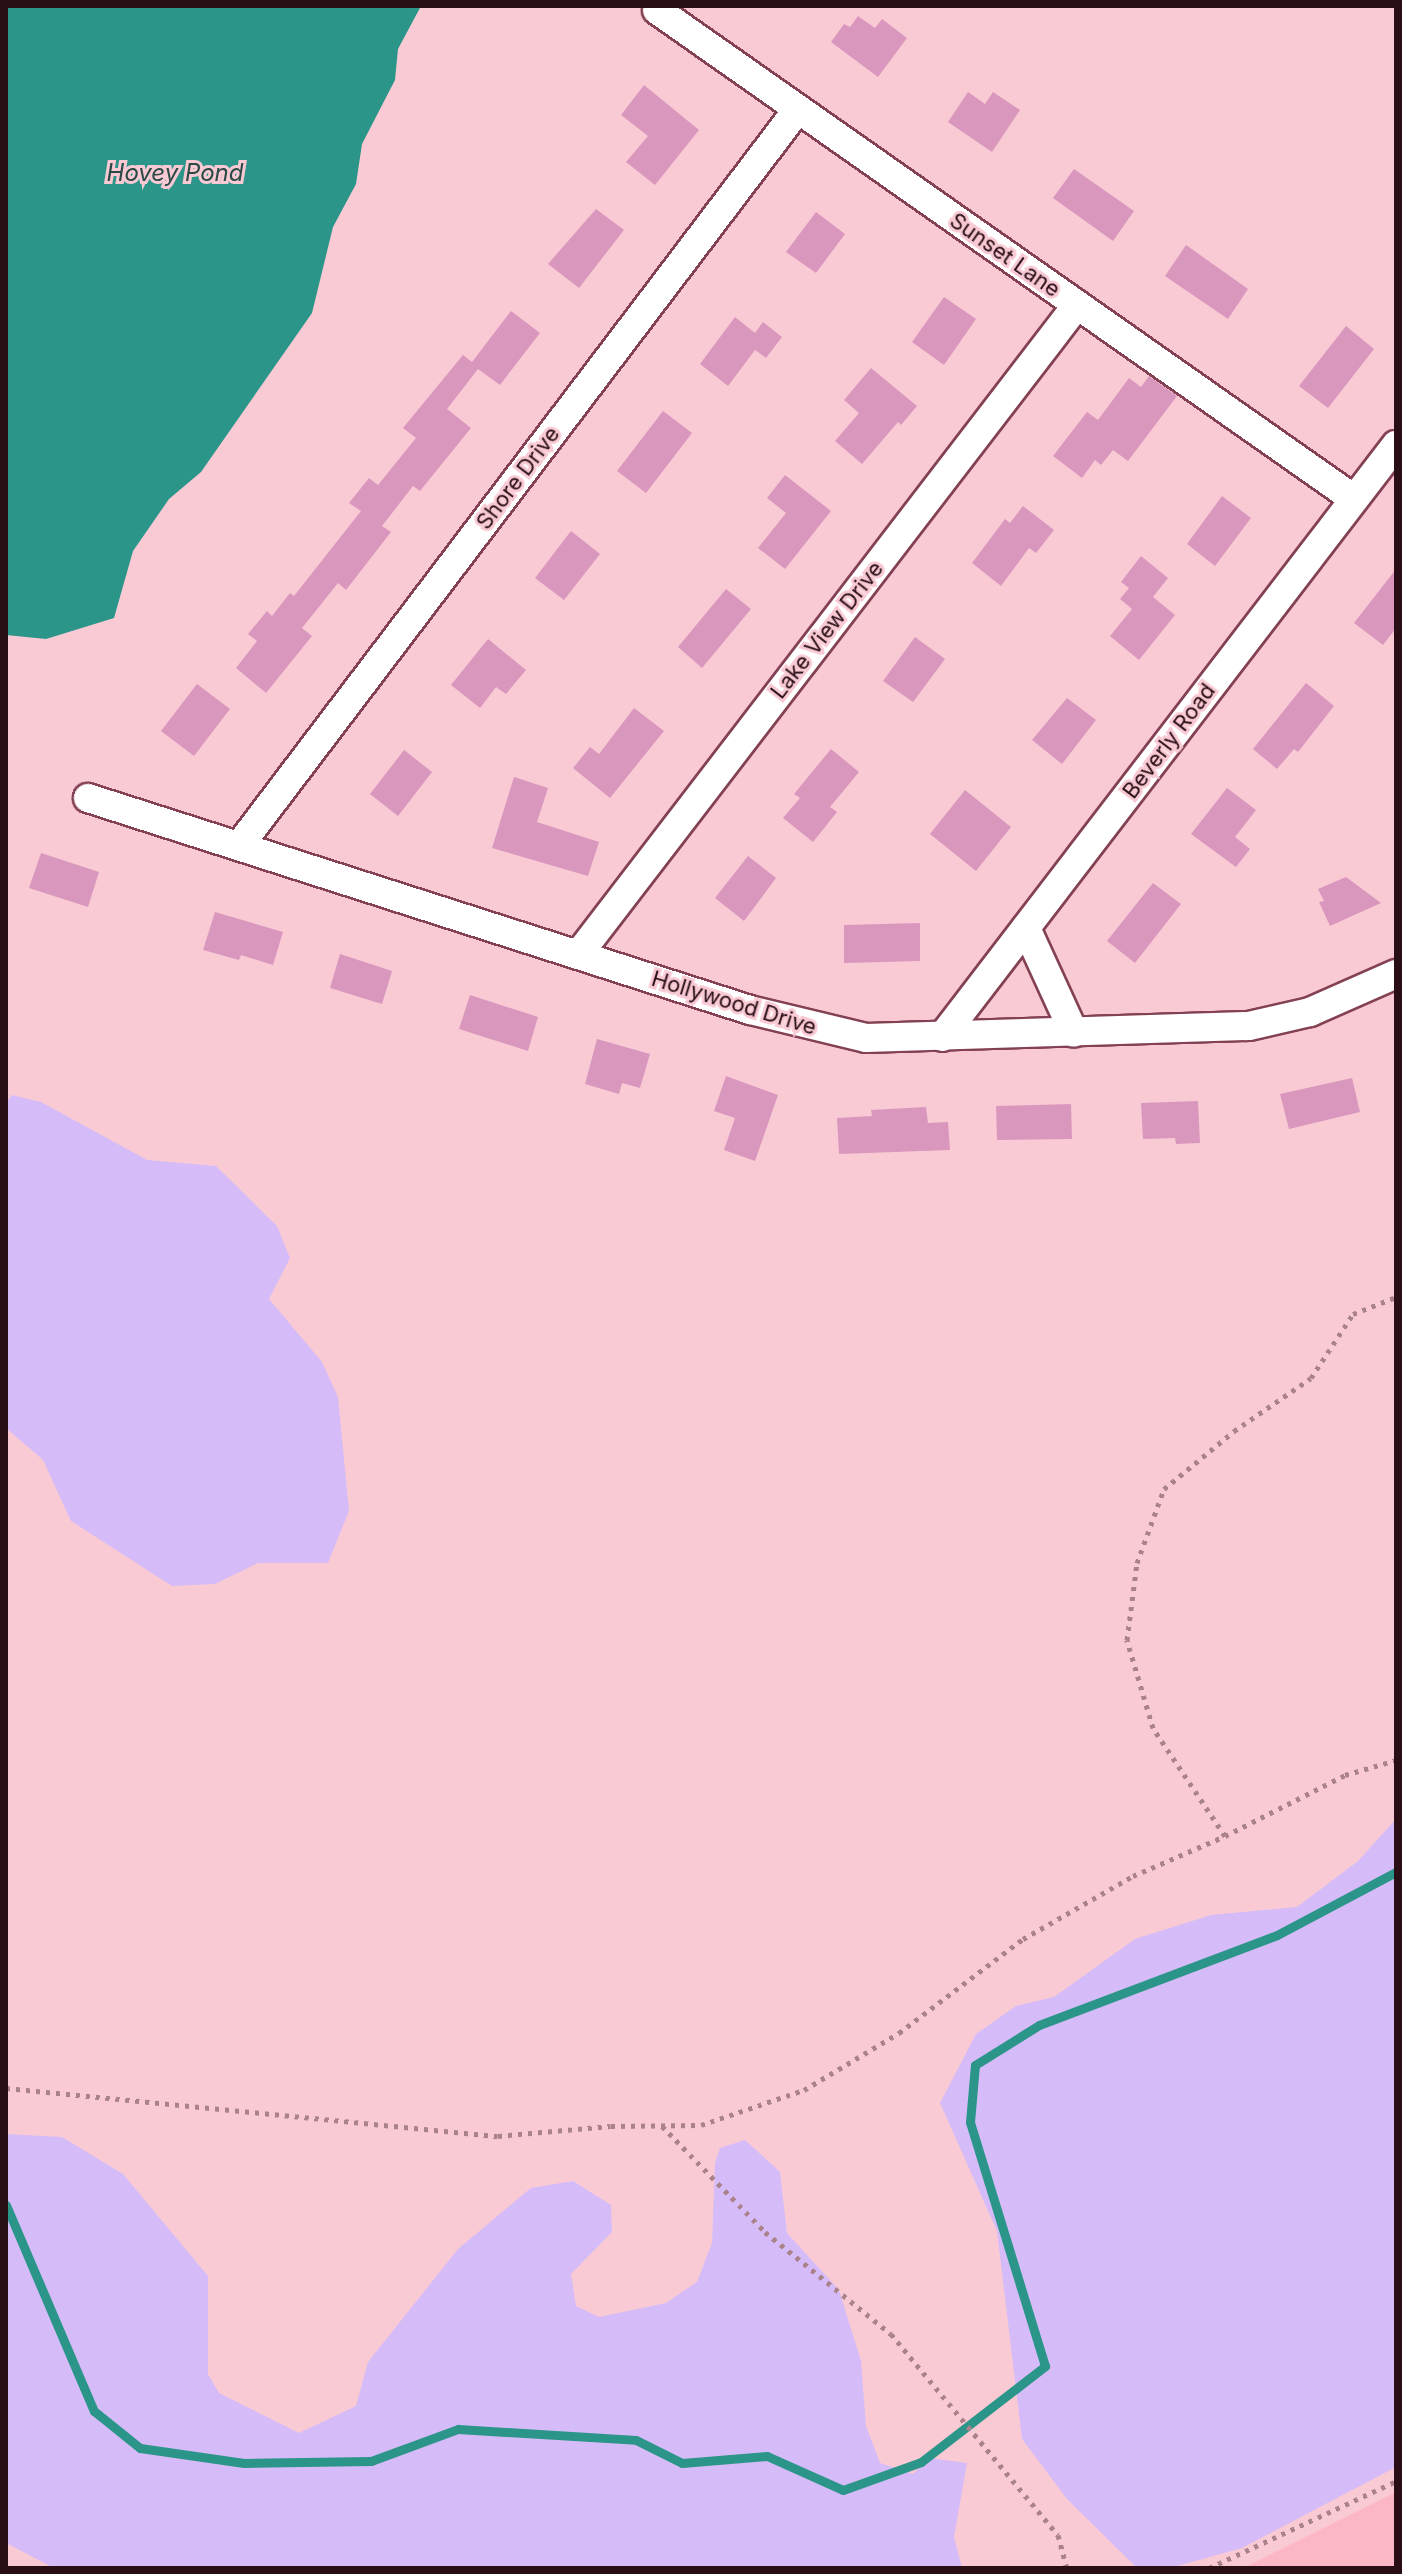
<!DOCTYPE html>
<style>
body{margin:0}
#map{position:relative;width:1402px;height:2574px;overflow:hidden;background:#f9cad4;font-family:Inter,sans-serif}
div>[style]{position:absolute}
.built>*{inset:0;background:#fcb7c6}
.green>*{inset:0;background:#d5bcf8}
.water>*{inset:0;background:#2c9589}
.stream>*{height:9px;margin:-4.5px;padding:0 4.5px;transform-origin:4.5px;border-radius:4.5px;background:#2c9589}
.building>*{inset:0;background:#d997bd}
.path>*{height:5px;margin-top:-2.5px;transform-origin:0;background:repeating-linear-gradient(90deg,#aa828c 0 4px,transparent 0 10px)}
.roads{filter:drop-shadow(2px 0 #834153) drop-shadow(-2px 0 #834153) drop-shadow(0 2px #834153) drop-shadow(0 -2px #834153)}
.street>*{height:28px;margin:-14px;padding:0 14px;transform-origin:14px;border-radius:14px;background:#fff}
span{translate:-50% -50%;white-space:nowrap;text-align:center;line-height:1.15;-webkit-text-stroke:6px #f9cad4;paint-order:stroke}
.street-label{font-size:22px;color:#290e16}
.water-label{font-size:24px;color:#2b4a46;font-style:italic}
.frame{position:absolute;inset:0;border:8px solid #290e16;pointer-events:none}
</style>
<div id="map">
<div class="built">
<div style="clip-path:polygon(1396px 2492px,1396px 2568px,1243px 2568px)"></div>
</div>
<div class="green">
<div style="clip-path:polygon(12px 1095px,41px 1102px,147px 1160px,216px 1166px,277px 1226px,290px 1258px,269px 1299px,322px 1362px,338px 1397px,349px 1511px,328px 1563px,258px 1563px,215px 1584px,172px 1586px,71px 1521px,43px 1460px,6px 1428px,6px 1103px)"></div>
<div style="clip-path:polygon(1396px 1819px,1396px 2467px,1242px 2548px,1174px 2567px,1137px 2568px,1067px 2499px,1022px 2439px,997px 2231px,940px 2103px,976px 2034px,1016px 2006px,1054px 1997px,1135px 1939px,1211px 1915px,1297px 1907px,1358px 1861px)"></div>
<div style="clip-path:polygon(6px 2134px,62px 2137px,123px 2174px,208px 2276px,208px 2374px,219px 2393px,299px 2433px,356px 2406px,368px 2362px,458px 2249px,531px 2188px,573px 2181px,611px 2205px,612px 2232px,571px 2274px,576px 2306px,599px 2317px,666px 2303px,697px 2282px,712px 2243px,715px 2163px,720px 2148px,745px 2140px,780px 2172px,787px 2233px,839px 2290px,861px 2361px,866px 2426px,880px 2463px,913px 2474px,930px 2458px,967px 2463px,954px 2537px,962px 2568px,50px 2566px,6px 2543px)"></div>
</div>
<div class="water">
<div style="clip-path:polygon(6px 6px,421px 6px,398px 49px,395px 80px,362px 144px,356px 184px,333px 227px,312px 313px,201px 472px,169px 499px,133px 551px,114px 618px,46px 639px,6px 635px)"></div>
</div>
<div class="stream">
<div style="left:6px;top:2205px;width:224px;rotate:66.9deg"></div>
<div style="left:94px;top:2411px;width:59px;rotate:38.8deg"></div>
<div style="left:140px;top:2448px;width:105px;rotate:8.2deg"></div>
<div style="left:244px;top:2463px;width:127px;rotate:-0.9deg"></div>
<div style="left:371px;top:2461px;width:93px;rotate:-20.2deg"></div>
<div style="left:458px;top:2429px;width:178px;rotate:3.5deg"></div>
<div style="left:636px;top:2440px;width:51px;rotate:26.6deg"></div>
<div style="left:682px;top:2463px;width:85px;rotate:-4.7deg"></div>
<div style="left:767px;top:2456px;width:83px;rotate:24.1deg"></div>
<div style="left:843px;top:2490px;width:83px;rotate:-19.7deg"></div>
<div style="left:921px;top:2462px;width:157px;rotate:-37.7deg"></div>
<div style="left:1045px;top:2366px;width:255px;rotate:-107.1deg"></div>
<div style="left:970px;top:2122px;width:57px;rotate:-85deg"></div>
<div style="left:975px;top:2065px;width:75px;rotate:-32deg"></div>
<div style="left:1039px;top:2025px;width:254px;rotate:-20.7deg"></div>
<div style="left:1277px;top:1935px;width:135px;rotate:-27.9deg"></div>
</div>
<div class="building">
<div style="clip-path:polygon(858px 16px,875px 28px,882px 19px,907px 38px,878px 77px,831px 42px,844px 24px,850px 27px)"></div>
<div style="clip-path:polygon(644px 85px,699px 130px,655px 185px,626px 162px,648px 136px,621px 115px)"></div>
<div style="clip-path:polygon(968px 92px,985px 104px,993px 92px,1020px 110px,992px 152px,948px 122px)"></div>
<div style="clip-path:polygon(1074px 169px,1134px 211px,1113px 241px,1053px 198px)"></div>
<div style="clip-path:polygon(596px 209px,624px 230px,579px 288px,548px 264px)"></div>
<div style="clip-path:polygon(816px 212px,845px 234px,816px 273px,786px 252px)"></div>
<div style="clip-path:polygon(1186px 245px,1248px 289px,1228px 319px,1165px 276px)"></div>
<div style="clip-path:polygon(944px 297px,976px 319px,944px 365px,912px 342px)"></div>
<div style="clip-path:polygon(511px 311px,540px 333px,500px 385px,478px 369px,447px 409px,471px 428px,420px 491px,413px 486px,382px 526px,391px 532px,346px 590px,338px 583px,302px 628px,312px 636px,266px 693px,236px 668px,257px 641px,248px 634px,267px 611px,272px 616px,290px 593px,294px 596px,361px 511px,349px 503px,369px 478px,378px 485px,416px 438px,403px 428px,463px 355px,472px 362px)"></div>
<div style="clip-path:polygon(735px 317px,755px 333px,763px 322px,782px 337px,766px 358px,755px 350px,728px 386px,700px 364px)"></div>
<div style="clip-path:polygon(1346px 326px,1374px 349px,1328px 408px,1299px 386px)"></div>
<div style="clip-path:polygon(871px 368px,917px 406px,901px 425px,898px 422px,862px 464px,835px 441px,859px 413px,844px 400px)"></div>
<div style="clip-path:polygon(1149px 376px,1177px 396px,1128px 461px,1113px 450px,1101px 465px,1095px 460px,1082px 478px,1053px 456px,1087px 412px,1098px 420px,1129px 378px,1141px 387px)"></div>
<div style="clip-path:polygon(663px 411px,692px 433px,646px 493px,617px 471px)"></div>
<div style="clip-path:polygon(785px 475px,831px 511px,785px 569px,758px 548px,786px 513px,767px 498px)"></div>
<div style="clip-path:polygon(1222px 496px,1251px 518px,1215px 566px,1187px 544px)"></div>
<div style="clip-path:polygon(1023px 506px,1054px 530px,1036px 553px,1029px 548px,1001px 586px,972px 563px,1005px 519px,1010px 523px)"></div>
<div style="clip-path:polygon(571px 531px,600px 554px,564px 600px,535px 578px)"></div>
<div style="clip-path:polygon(1141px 556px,1168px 578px,1153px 597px,1175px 615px,1139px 660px,1110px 636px,1132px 609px,1120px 599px,1129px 588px,1121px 582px)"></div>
<div style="clip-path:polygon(1396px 569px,1396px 628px,1383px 645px,1354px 623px)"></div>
<div style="clip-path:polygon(726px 589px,751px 609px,702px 668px,678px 647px)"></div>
<div style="clip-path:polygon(915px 637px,945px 659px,913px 702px,883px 681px)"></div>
<div style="clip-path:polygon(488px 639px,526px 670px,506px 694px,496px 687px,480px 708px,451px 685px)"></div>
<div style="clip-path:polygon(1306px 683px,1334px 706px,1298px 752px,1294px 749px,1277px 769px,1253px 749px)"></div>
<div style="clip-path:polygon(197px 684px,230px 709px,194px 756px,161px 731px)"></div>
<div style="clip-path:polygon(1067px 698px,1096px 720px,1062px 764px,1032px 740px)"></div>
<div style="clip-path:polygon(634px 708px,664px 731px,610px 798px,573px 768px,590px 747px,599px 754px)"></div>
<div style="clip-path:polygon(831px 749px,859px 772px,830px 807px,837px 812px,813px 842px,783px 818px,800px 798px,794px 794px)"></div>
<div style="clip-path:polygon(404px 750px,432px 772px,398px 816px,370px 794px)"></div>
<div style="clip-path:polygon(514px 777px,548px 788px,537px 822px,599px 842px,588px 876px,492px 848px)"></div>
<div style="clip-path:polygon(1227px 788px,1256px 810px,1235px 837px,1250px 849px,1236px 867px,1191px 834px)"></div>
<div style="clip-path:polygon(965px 790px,1011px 827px,976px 871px,930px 834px)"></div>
<div style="clip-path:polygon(41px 853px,99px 872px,88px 907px,29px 888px)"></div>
<div style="clip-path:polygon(748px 856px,776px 878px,744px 921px,715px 898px)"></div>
<div style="clip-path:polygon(1346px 877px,1381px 903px,1330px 926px,1319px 902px,1324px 901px,1318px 889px)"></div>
<div style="clip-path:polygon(1153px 883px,1181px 904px,1135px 963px,1107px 941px)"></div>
<div style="clip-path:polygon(215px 912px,283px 932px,273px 965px,241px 955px,239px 960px,203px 950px)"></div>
<div style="clip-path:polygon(920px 923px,920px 961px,844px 963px,844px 925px)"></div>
<div style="clip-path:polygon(340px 954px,392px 971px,382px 1004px,330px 988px)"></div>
<div style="clip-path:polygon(470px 995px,538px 1017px,528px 1051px,459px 1029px)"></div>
<div style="clip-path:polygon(597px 1039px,650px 1054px,640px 1088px,622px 1083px,619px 1094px,585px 1084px)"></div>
<div style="clip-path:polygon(726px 1076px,778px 1095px,755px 1161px,724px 1150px,735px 1118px,714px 1111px)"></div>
<div style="clip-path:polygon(1352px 1078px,1360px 1112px,1289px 1129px,1280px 1094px)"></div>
<div style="clip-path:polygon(1198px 1101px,1200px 1143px,1176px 1144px,1175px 1138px,1143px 1139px,1141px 1103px)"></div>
<div style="clip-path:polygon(1071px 1104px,1072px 1139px,997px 1140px,996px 1106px)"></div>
<div style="clip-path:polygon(926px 1107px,928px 1123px,948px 1122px,950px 1150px,839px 1154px,837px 1118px,872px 1116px,871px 1110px)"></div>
</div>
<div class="path">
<div style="left:1225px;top:1836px;width:130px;rotate:-123.7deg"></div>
<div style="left:1153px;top:1728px;width:92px;rotate:-106.5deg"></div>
<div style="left:1127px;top:1640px;width:78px;rotate:-82.6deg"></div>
<div style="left:1137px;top:1563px;width:79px;rotate:-70deg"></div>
<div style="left:1164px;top:1489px;width:91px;rotate:-39.6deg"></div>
<div style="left:1234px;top:1431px;width:93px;rotate:-34.5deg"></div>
<div style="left:1311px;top:1378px;width:77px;rotate:-56.7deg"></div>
<div style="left:1353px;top:1314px;width:46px;rotate:-21.6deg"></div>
<div style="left:6px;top:2088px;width:494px;rotate:5.6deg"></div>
<div style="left:498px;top:2136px;width:113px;rotate:-5.1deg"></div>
<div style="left:611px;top:2126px;width:90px;rotate:-0.6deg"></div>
<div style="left:701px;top:2125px;width:109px;rotate:-18.8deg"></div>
<div style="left:804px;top:2090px;width:111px;rotate:-31deg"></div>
<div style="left:899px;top:2033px;width:156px;rotate:-37.2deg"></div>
<div style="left:1023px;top:1939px;width:127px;rotate:-29.8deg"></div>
<div style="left:1133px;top:1876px;width:100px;rotate:-23.5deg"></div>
<div style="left:1225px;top:1836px;width:135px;rotate:-26.9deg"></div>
<div style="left:1345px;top:1775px;width:53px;rotate:-16.4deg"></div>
<div style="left:662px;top:2126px;width:148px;rotate:45.8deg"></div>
<div style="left:765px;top:2232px;width:162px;rotate:39deg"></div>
<div style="left:891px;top:2334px;width:261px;rotate:50.3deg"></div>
<div style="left:1058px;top:2535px;width:34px;rotate:75deg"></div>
<div style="left:1209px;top:2568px;width:206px;rotate:-24.9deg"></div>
</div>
<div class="roads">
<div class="street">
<div style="left:657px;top:10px;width:851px;rotate:35.05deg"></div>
<div style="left:88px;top:798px;width:695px;rotate:17.76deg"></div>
<div style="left:750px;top:1010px;width:119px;rotate:13.6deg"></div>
<div style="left:866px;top:1038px;width:383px;rotate:-1.8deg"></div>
<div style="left:1249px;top:1026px;width:63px;rotate:-12.9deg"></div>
<div style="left:1310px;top:1012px;width:94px;rotate:-23.8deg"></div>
<div style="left:239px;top:846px;width:925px;rotate:-52.82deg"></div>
<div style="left:1026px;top:928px;width:115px;rotate:65.4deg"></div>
<div style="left:578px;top:955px;width:819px;rotate:-52.49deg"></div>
<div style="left:942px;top:1037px;width:746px;rotate:-52.52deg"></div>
</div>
</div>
<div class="street-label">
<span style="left:1005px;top:255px;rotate:35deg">Sunset Lane</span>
<span style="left:518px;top:478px;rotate:-53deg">Shore Drive</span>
<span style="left:827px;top:630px;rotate:-52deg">Lake View Drive</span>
<span style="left:1169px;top:741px;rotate:-53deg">Beverly Road</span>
<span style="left:734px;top:1003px;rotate:17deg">Hollywood Drive</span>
</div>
<div class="water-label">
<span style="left:175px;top:173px">Hovey Pond</span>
</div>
<div class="frame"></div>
</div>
